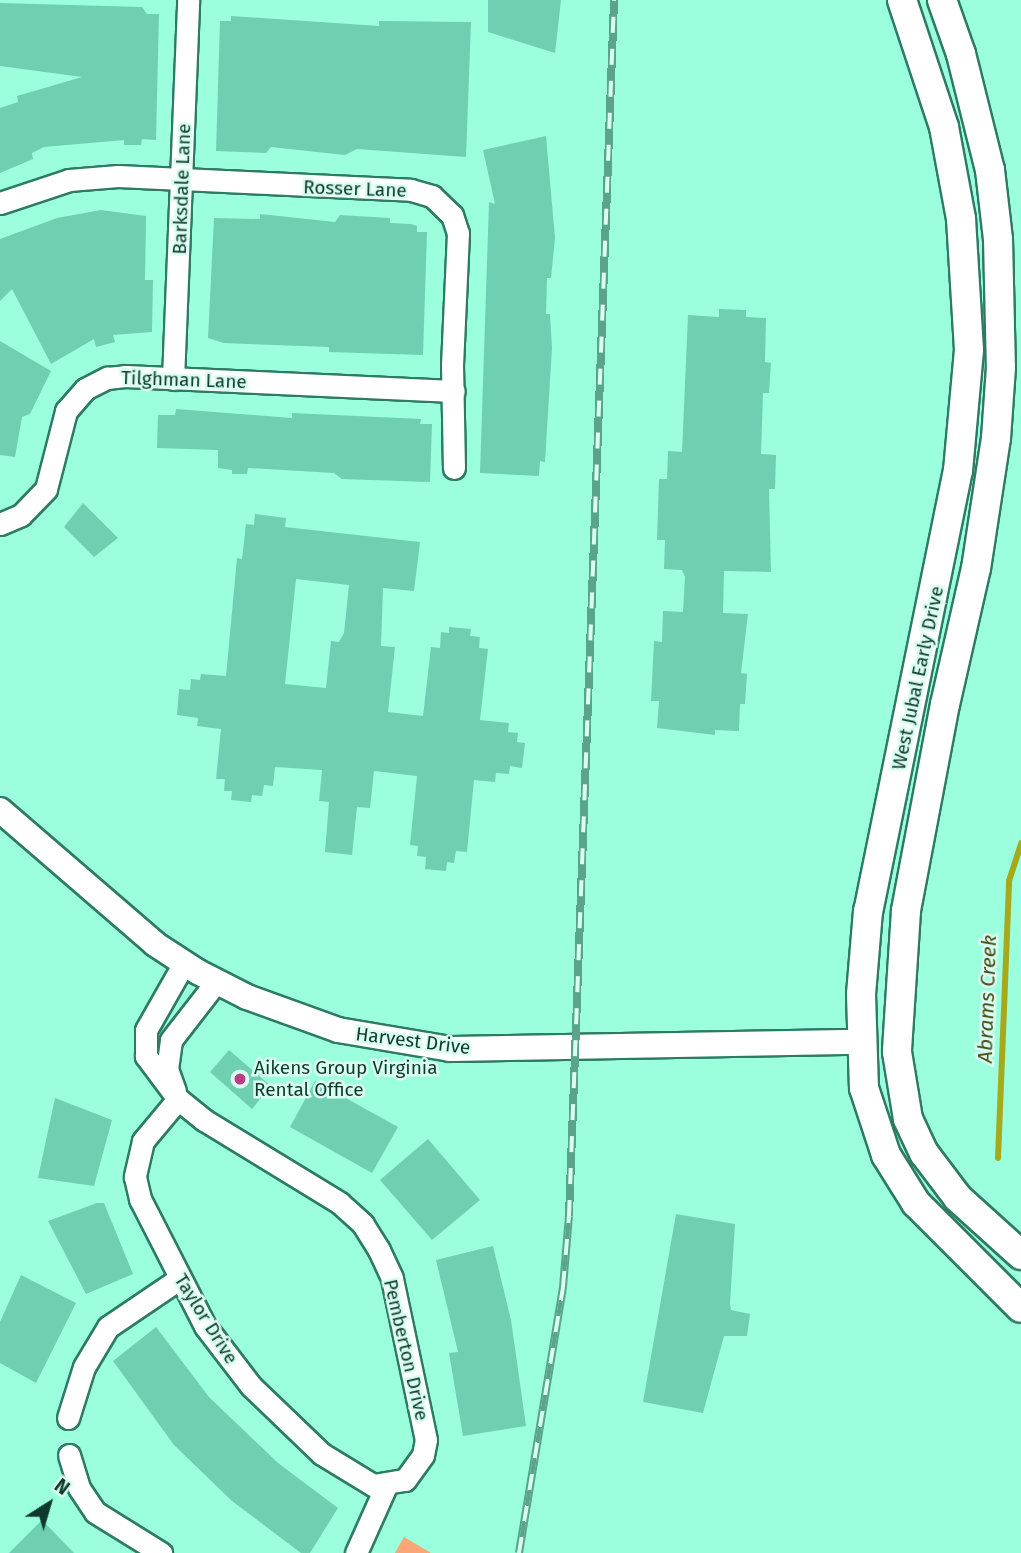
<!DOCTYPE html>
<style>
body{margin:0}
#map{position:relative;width:1021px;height:1553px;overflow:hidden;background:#9bfedd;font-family:"Fira Sans",sans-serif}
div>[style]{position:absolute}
.green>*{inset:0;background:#fba674}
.stream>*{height:6px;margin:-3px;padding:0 3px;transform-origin:3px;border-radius:3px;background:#a6a91a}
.building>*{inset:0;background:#6ed0b1}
.roads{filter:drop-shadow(2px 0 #2e7b64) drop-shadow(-2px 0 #2e7b64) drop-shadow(0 2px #2e7b64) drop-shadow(0 -2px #2e7b64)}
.minor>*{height:21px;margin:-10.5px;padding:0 10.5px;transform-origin:10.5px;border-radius:10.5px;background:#fff}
.tertiary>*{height:24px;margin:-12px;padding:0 12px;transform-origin:12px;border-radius:12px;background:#fff}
.secondary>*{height:28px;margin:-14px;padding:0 14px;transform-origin:14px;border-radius:14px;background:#fff}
.rail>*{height:8px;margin-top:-4px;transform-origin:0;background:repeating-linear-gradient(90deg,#d9fdf0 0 16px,#5aa48c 0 32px);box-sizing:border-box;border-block:2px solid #5aa48c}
.dots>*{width:19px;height:19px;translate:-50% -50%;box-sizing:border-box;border:4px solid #d9fdf0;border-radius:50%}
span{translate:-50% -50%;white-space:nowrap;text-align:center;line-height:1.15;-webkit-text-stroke:5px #d9fdf0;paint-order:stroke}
.street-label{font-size:19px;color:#0e3a2d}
.poi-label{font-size:19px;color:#0e3a2d}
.left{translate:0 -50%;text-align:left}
.water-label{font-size:21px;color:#4b4c19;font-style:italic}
.north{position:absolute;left:14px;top:1469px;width:70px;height:70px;-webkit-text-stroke:5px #d9fdf0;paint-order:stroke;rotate:37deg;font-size:19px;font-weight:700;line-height:28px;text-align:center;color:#0e3a2d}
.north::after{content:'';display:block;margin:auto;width:24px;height:32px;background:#0e3a2d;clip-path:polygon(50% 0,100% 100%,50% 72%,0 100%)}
</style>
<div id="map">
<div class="green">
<div style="clip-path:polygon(404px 1537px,431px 1553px,395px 1553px)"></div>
</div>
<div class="stream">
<div style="left:998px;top:1158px;width:277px;rotate:-87.7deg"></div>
<div style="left:1009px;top:881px;width:40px;rotate:-72deg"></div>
</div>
<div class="building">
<div style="clip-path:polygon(488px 0,561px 0,555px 53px,488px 32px)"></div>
<div style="clip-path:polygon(0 3px,142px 7px,147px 14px,159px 14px,156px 140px,142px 139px,141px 145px,124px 145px,124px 140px,44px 147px,32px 153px,33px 159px,0 173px,0 108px,18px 102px,17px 96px,82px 77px,0 66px)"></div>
<div style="clip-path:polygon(231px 16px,379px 26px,379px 21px,471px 22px,466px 157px,357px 149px,345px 155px,271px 147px,266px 153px,216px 151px,220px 21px,231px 21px)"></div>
<div style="clip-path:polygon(546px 136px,555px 238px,551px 278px,547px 278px,546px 314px,550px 314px,552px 348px,545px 462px,540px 461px,539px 476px,480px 473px,489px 202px,495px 204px,483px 150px)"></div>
<div style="clip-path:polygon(101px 210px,146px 216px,145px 280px,153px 280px,152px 332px,113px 335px,115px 342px,96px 347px,94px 339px,51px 364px,12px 289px,0 301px,0 239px,57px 218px)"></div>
<div style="clip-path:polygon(260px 214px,335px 222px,340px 215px,390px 218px,390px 223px,411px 224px,417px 226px,417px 232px,427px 232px,423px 355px,329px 352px,329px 347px,224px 343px,208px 338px,214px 218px,260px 219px)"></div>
<div style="clip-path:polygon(719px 309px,746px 310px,746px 317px,766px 318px,765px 362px,771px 363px,769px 393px,763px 393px,761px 454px,776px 455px,775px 489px,769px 489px,771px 572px,724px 571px,723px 613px,748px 614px,741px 673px,747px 674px,745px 704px,740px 704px,739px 731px,715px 730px,715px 735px,657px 728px,659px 701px,651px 701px,654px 641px,662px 642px,663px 611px,683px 612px,685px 577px,682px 570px,664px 569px,665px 540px,657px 540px,659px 479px,667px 479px,668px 451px,682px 452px,688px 315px,719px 317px)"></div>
<div style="clip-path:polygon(0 341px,51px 371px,30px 414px,22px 417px,15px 457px,0 455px)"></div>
<div style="clip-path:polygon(176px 409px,292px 418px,292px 413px,421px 419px,420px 424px,432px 424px,430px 482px,342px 479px,334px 473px,248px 468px,247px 474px,232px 474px,232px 470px,218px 468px,218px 450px,157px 448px,158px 415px,175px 415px)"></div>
<div style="clip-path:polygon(83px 503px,118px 538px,94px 557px,64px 527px)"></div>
<div style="clip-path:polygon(evenodd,255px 514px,286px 518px,285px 527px,420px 542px,414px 591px,383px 588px,381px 646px,395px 647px,388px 712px,423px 716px,431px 647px,440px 648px,441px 632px,449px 633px,449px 627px,471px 629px,470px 636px,480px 637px,479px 648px,488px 649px,480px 720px,509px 723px,508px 732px,518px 733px,517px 742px,525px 743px,522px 768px,510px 766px,509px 774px,496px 773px,495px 782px,474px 780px,467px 852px,456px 851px,454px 863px,447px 862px,446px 871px,425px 869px,426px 857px,417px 856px,418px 846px,410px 845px,417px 776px,374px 771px,370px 808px,357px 807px,352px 855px,325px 852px,329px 802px,319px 801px,322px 770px,275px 767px,273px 786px,264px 785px,262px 796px,252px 795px,251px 802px,231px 800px,232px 791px,224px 791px,225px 779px,216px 779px,221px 729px,197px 726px,198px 718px,177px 715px,179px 689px,190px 690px,191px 679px,200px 680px,201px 674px,226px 676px,237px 558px,242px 559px,246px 524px,254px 525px,255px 514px,296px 579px,349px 585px,344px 633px,339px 642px,331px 641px,326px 688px,285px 684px,296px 579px)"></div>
<div style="clip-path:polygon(229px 1050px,271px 1086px,252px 1109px,210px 1072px)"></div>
<div style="clip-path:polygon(315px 1081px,398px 1127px,372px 1173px,290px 1127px)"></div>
<div style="clip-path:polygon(55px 1098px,112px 1120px,94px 1186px,38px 1178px)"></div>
<div style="clip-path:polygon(428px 1139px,480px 1200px,432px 1240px,380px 1180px)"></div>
<div style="clip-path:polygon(97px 1203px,104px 1203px,133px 1274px,86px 1294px,48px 1221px)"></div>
<div style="clip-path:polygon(676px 1214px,735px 1224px,730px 1303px,731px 1310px,750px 1314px,747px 1336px,724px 1336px,703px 1413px,643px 1402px)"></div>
<div style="clip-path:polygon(493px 1246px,511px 1320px,526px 1426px,463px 1436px,449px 1353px,458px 1352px,436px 1260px)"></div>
<div style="clip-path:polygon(21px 1275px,76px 1303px,36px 1383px,0 1363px,0 1322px)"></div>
<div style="clip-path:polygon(156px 1327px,209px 1397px,278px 1463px,338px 1508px,310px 1553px,301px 1553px,232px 1501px,174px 1445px,113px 1361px)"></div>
<div style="clip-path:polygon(42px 1520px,74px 1553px,9px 1553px)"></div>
</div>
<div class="roads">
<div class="minor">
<div style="left:0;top:203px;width:73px;rotate:-18.4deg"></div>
<div style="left:69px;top:180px;width:49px;rotate:-4.7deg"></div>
<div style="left:118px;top:176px;width:293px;rotate:2.7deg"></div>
<div style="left:411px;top:190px;width:22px;rotate:16deg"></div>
<div style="left:432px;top:196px;width:28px;rotate:44deg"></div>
<div style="left:452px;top:215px;width:19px;rotate:72deg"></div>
<div style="left:458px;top:233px;width:132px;rotate:92.6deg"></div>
<div style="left:452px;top:365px;width:103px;rotate:88.9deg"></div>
<div style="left:173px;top:379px;width:379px;rotate:-87.7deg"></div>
<div style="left:0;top:524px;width:23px;rotate:-23deg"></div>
<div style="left:21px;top:515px;width:36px;rotate:-46deg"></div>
<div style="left:46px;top:489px;width:81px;rotate:-75.6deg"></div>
<div style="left:66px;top:411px;width:29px;rotate:-49deg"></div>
<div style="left:85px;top:389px;width:25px;rotate:-27deg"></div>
<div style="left:107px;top:378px;width:18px;rotate:-6deg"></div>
<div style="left:125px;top:376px;width:329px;rotate:2.6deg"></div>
<div style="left:175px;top:1091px;width:23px;rotate:-110deg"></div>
<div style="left:167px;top:1069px;width:29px;rotate:-82deg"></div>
<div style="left:171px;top:1040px;width:73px;rotate:-52.2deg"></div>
<div style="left:178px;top:1099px;width:55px;rotate:129.8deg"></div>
<div style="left:143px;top:1141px;width:37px;rotate:103deg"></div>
<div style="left:135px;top:1177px;width:23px;rotate:77deg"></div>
<div style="left:140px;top:1199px;width:143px;rotate:62.9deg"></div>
<div style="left:205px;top:1326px;width:76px;rotate:52.5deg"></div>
<div style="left:251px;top:1386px;width:98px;rotate:43.8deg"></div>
<div style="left:322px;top:1454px;width:60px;rotate:31.3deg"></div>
<div style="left:373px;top:1485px;width:32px;rotate:-9deg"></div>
<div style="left:405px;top:1480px;width:31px;rotate:-54deg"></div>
<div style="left:423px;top:1455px;width:15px;rotate:-79deg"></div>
<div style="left:426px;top:1440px;width:166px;rotate:-101.9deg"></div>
<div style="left:392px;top:1278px;width:31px;rotate:-115deg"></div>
<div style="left:379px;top:1250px;width:31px;rotate:-122deg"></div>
<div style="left:363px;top:1224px;width:31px;rotate:-138deg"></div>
<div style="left:340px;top:1203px;width:159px;rotate:-148.6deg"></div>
<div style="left:204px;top:1120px;width:33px;rotate:-141deg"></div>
<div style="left:178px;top:1099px;width:54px;rotate:-126.7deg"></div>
<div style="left:146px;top:1056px;width:26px;rotate:-90deg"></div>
<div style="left:146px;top:1030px;width:77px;rotate:-60.4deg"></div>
<div style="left:68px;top:1418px;width:53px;rotate:-72.6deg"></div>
<div style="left:84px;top:1367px;width:47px;rotate:-59deg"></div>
<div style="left:108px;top:1327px;width:86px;rotate:-34.1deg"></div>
<div style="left:69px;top:1455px;width:34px;rotate:73deg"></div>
<div style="left:79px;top:1488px;width:29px;rotate:56deg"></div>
<div style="left:95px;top:1512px;width:78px;rotate:31.8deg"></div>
<div style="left:356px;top:1553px;width:73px;rotate:-65.9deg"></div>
</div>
<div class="tertiary">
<div style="left:0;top:810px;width:205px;rotate:40.8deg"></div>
<div style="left:155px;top:944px;width:51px;rotate:33.1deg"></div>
<div style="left:198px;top:972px;width:55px;rotate:27deg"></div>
<div style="left:247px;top:997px;width:97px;rotate:19.9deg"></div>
<div style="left:338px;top:1030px;width:114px;rotate:9.6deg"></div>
<div style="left:450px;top:1049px;width:411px;rotate:-1deg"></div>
</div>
<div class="secondary">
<div style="left:902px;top:0;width:134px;rotate:71.7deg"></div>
<div style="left:944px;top:127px;width:94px;rotate:79.5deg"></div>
<div style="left:961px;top:219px;width:131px;rotate:86.5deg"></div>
<div style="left:969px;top:350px;width:121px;rotate:95.2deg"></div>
<div style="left:958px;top:470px;width:450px;rotate:101.5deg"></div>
<div style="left:868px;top:911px;width:83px;rotate:94.8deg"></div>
<div style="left:861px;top:994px;width:94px;rotate:88.2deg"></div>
<div style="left:864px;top:1088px;width:71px;rotate:71.8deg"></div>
<div style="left:886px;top:1155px;width:57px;rotate:58deg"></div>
<div style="left:916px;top:1203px;width:148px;rotate:45deg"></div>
<div style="left:942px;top:0;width:57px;rotate:70.6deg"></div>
<div style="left:961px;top:54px;width:120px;rotate:76deg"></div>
<div style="left:990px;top:170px;width:69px;rotate:83.4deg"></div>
<div style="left:998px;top:239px;width:128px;rotate:88.7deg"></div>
<div style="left:1001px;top:367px;width:71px;rotate:94deg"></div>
<div style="left:996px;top:438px;width:132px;rotate:98.7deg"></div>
<div style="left:976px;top:568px;width:139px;rotate:102.8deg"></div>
<div style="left:945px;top:704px;width:211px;rotate:100.7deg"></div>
<div style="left:906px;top:911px;width:141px;rotate:93.7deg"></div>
<div style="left:897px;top:1052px;width:68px;rotate:80.7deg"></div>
<div style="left:908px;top:1119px;width:38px;rotate:65deg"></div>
<div style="left:924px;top:1153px;width:56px;rotate:52.9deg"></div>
<div style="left:958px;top:1198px;width:85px;rotate:42.1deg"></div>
</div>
</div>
<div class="rail">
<div style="left:519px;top:1553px;width:270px;rotate:-80.6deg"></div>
<div style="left:563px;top:1287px;width:71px;rotate:-85.2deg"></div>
<div style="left:569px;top:1216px;width:1217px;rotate:-87.88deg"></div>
</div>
<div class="dots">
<div style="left:240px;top:1079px;background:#c03d84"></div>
</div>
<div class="street-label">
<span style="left:182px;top:189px;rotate:-88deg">Barksdale Lane</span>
<span style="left:355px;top:189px;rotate:2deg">Rosser Lane</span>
<span style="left:184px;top:380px;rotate:2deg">Tilghman Lane</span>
<span style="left:918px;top:678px;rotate:-78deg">West Jubal Early Drive</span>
<span style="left:413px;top:1041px;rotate:7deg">Harvest Drive</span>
<span style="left:206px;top:1319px;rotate:58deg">Taylor Drive</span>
<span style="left:406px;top:1350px;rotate:77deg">Pemberton Drive</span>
</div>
<div class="poi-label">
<span class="left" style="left:254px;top:1079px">Aikens Group Virginia<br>Rental Office</span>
</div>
<div class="water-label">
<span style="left:987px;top:999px;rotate:-88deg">Abrams Creek</span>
</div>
<div class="north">N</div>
</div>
